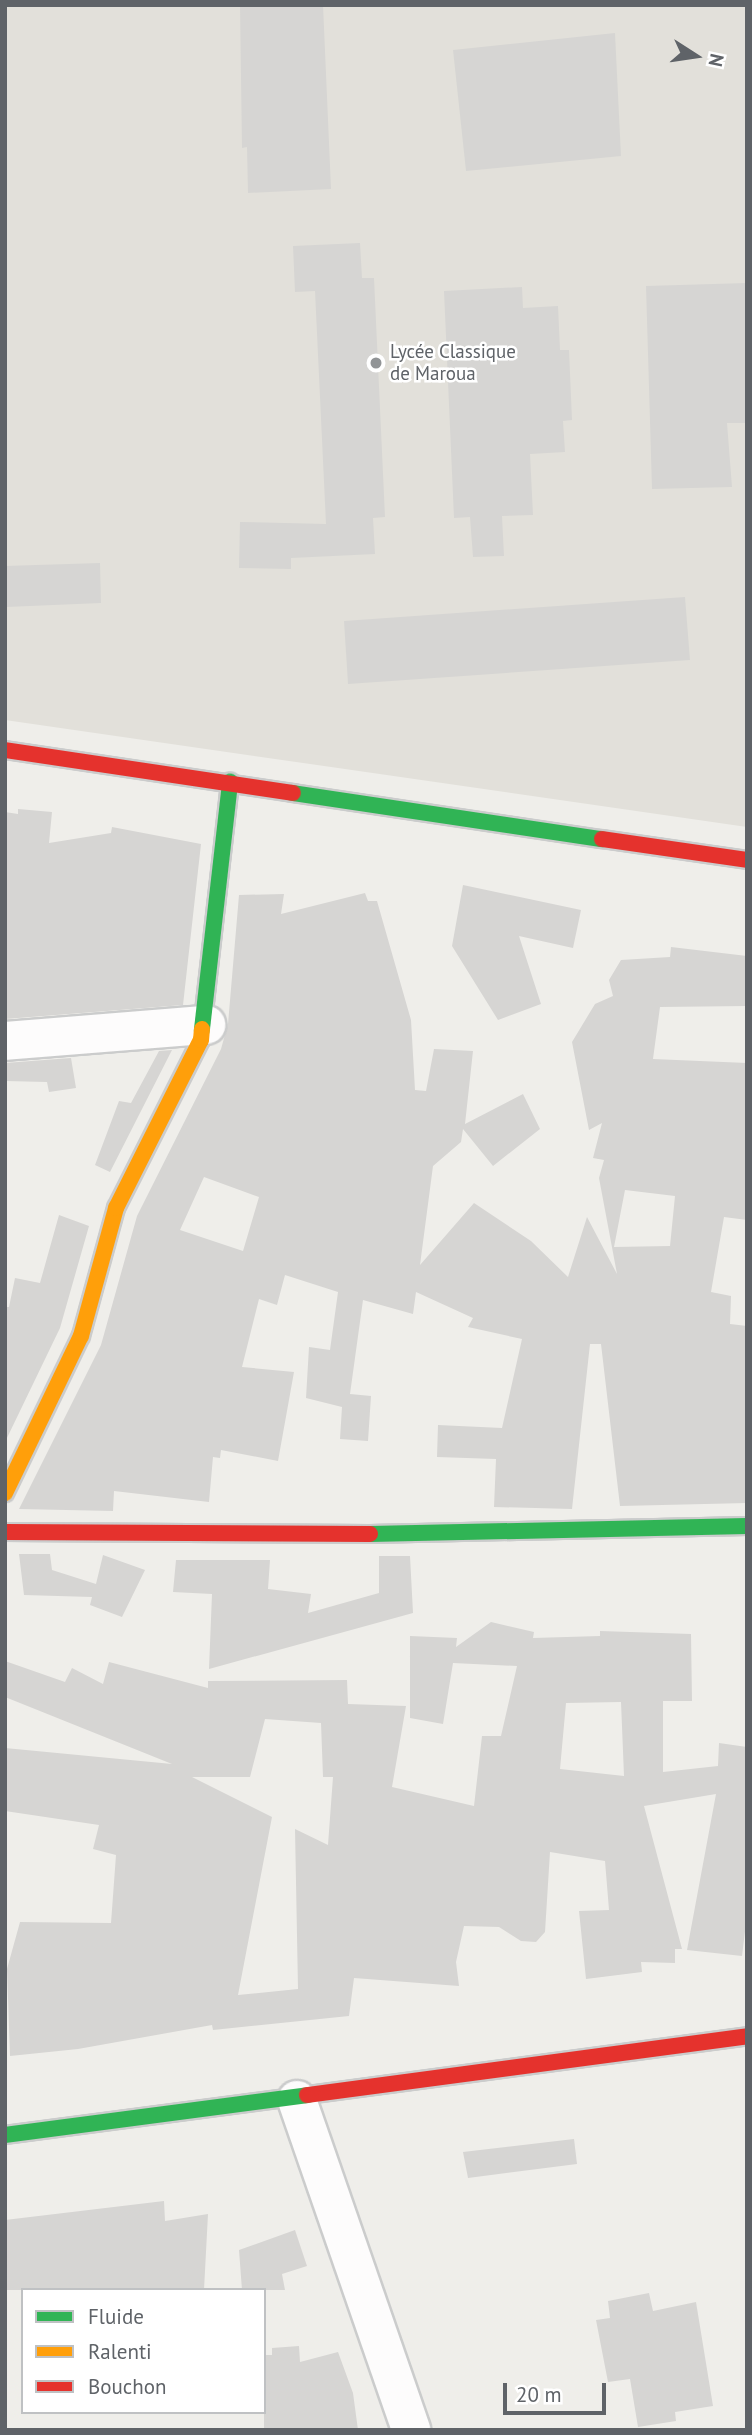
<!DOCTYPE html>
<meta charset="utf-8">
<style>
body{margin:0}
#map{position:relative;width:752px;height:2435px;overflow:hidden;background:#efeeea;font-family:"PT Sans",sans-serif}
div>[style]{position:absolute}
.education>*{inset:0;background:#e2e0da}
.building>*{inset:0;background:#d6d5d3}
.roads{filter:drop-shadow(2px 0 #cbcccc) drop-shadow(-2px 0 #cbcccc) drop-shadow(0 2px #cbcccc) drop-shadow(0 -2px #cbcccc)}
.street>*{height:38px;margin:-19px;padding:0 19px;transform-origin:19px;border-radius:19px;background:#fdfcfc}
.fast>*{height:16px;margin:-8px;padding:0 8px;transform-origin:8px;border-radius:8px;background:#30b455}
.slow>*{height:16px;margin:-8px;padding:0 8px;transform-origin:8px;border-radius:8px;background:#ff9f0a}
.jam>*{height:16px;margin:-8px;padding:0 8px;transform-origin:8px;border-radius:8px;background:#e5322d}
.dots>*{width:19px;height:19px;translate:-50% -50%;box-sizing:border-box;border:4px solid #fff;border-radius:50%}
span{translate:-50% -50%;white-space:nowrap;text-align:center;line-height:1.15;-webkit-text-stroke:5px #fff;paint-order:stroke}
.poi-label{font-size:19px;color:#5f6368}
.left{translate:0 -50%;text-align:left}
.frame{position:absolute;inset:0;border:7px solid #5f6368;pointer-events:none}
.legend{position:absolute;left:21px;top:2288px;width:245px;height:126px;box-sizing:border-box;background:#fff;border:2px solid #bfc1c3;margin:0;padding:9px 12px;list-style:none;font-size:21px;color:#5f6368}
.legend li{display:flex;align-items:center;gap:14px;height:35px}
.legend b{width:35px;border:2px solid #bfc1c3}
.north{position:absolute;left:661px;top:21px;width:70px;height:70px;-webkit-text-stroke:5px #fff;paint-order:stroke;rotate:102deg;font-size:19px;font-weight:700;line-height:28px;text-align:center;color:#5f6368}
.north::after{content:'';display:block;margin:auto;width:24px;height:32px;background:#5f6368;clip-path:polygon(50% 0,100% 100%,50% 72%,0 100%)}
.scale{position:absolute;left:503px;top:2383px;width:103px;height:32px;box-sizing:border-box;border:4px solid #5f6368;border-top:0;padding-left:9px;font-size:21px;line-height:24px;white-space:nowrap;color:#5f6368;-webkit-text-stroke:5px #fff;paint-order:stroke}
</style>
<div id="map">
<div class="education">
<div style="clip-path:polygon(5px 5px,747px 5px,747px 827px,5px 720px)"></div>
</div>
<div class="building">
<div style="clip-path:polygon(240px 5px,323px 5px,331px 189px,248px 193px,247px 147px,242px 148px)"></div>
<div style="clip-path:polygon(615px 33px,621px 156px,466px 171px,453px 50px)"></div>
<div style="clip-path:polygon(360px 243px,362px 278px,374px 278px,385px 517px,373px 518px,375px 554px,291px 558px,291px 569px,239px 568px,240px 522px,326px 524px,315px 291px,295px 292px,293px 246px)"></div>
<div style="clip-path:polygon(747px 283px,747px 423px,727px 423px,732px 487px,652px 489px,646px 286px)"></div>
<div style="clip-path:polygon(522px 287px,523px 308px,558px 306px,560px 350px,569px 350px,572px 420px,563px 421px,565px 452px,530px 454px,533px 515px,502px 516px,504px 556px,473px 557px,470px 517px,454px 518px,444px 291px)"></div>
<div style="clip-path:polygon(100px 563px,101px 603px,6px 607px,5px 566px)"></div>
<div style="clip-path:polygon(685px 597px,690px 660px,348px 684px,344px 621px)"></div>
<div style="clip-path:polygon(18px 809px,52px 812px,49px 843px,111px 833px,112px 827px,201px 844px,183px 1005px,5px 1019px,5px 812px,18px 814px)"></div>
<div style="clip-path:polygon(463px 885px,581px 910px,573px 948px,519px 936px,541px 1004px,498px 1020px,452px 946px)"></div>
<div style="clip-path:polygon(evenodd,365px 893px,368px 901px,377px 901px,411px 1020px,415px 1090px,426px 1091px,434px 1049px,473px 1051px,465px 1124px,523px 1094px,540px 1129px,493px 1166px,463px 1129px,461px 1142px,433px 1166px,420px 1265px,474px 1203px,531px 1241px,568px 1277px,587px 1217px,617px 1274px,599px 1178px,604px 1160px,593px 1158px,602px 1123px,589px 1130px,572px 1042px,595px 1004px,613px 996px,609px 980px,621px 960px,670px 957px,671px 947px,747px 956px,747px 1006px,660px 1007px,653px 1059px,747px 1063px,747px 1220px,724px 1217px,711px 1292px,731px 1296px,730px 1324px,747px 1326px,747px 1503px,620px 1506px,601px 1344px,590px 1344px,572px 1509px,494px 1507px,496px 1459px,437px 1457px,438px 1425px,502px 1428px,522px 1339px,468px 1327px,473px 1318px,416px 1292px,413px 1314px,363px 1300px,350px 1394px,371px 1396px,368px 1441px,340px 1439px,342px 1407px,306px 1398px,309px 1347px,330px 1350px,338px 1292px,285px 1275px,277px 1305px,259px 1299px,242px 1367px,294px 1372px,278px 1461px,221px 1450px,220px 1458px,213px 1457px,209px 1502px,114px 1491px,113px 1511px,19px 1509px,101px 1345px,137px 1216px,221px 1049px,228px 1024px,239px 895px,284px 894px,281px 914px,365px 893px,204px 1177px,259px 1197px,243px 1251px,180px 1230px,204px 1177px,365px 893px,625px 1190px,675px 1196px,670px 1246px,614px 1247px,625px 1190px)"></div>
<div style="clip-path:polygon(172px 1050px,110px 1172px,95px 1165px,119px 1101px,131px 1103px,159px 1051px)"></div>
<div style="clip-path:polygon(71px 1058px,76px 1088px,49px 1092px,47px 1082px,5px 1081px,5px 1063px)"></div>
<div style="clip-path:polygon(59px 1215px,89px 1226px,60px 1328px,6px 1440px,5px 1307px,9px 1307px,15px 1278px,40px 1283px)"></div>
<div style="clip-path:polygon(19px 1554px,50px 1554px,52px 1570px,96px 1584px,103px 1555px,145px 1570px,122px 1617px,90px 1605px,92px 1597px,24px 1595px)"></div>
<div style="clip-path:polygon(379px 1556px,410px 1556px,413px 1613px,209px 1669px,212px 1594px,173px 1592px,176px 1560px,270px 1560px,268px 1589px,311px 1594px,308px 1613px,379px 1593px)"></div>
<div style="clip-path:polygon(evenodd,491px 1622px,534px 1632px,533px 1638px,600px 1636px,600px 1631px,691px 1634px,692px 1701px,663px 1701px,663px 1772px,718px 1766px,719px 1743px,747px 1747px,747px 1915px,742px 1956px,687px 1950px,716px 1794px,644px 1806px,682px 1949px,675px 1949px,675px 1963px,641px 1962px,642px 1972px,586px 1979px,579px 1911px,609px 1910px,605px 1861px,550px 1852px,545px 1932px,536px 1942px,521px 1941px,499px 1927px,464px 1926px,456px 1962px,459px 1986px,354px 1978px,349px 2016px,213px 2030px,212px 2025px,78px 2049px,10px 2056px,7px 1969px,20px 1922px,111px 1923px,116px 1855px,93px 1849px,99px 1825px,5px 1811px,5px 1748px,172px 1764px,5px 1697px,5px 1661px,65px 1682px,72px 1668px,103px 1684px,109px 1662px,208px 1688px,208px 1681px,347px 1680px,348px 1704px,406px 1706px,392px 1787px,474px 1806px,482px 1736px,501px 1736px,517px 1666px,453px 1663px,443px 1724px,410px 1718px,410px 1636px,457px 1638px,456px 1647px,491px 1622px,621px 1702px,624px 1776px,560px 1769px,566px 1703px,621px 1702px,491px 1622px,265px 1719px,321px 1723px,323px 1777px,333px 1777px,328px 1845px,295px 1829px,298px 1989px,238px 1995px,272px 1817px,192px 1777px,250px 1777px,265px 1719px)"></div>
<div style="clip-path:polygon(574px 2139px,577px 2164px,468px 2178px,463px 2152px)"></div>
<div style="clip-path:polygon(164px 2201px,165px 2221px,208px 2214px,204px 2290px,5px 2290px,5px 2220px)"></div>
<div style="clip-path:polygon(295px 2230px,307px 2266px,282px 2274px,285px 2290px,242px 2290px,239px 2250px)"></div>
<div style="clip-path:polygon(649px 2293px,653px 2311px,696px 2302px,713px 2406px,675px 2412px,676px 2421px,638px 2427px,630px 2379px,608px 2382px,596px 2320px,610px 2318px,608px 2301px)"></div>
<div style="clip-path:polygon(299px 2346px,300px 2362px,338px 2352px,353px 2393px,358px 2430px,264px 2430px,264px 2355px,272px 2355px,272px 2348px)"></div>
</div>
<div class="roads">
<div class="street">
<div style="left:5px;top:1041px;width:202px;rotate:-4.6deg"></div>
<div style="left:297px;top:2100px;width:349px;rotate:70.9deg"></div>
</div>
<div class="fast">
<div style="left:293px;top:793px;width:312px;rotate:8.5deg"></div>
<div style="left:202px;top:1029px;width:249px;rotate:-83.5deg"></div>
<div style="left:370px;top:1534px;width:377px;rotate:-1.2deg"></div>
<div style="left:5px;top:2135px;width:305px;rotate:-7.5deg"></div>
</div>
<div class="slow">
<div style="left:5px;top:1493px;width:174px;rotate:-64.2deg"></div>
<div style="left:81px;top:1336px;width:133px;rotate:-74.7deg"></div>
<div style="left:116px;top:1208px;width:188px;rotate:-63.2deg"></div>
<div style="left:201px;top:1040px;width:11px;rotate:-85deg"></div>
</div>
<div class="jam">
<div style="left:5px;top:750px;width:291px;rotate:8.5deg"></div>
<div style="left:602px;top:839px;width:147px;rotate:8.2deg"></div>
<div style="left:5px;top:1532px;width:365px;rotate:0.3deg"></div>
<div style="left:307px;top:2095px;width:444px;rotate:-7.6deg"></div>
</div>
</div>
<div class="dots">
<div style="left:376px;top:363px;background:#919496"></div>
</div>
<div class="poi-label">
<span class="left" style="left:390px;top:363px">Lycée Classique<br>de Maroua</span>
</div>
<div class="frame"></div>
<ul class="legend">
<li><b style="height:9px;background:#30b455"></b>Fluide</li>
<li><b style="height:9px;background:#ff9f0a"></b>Ralenti</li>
<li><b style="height:9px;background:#e5322d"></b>Bouchon</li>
</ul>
<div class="north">N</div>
<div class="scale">20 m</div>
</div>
